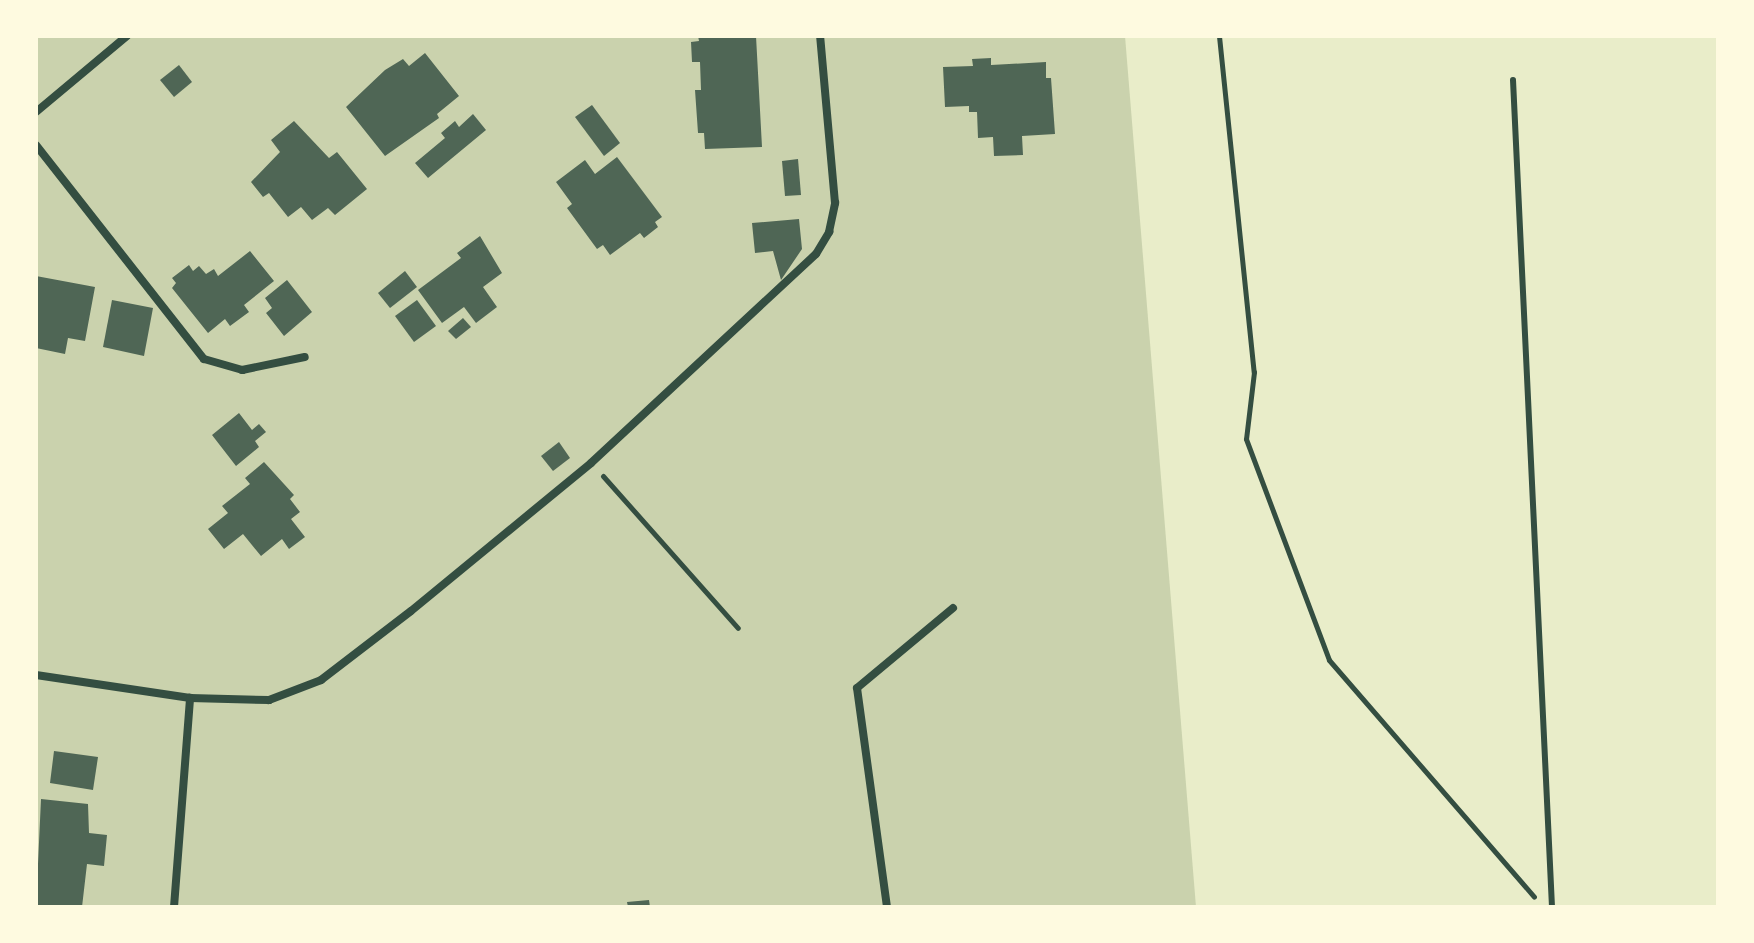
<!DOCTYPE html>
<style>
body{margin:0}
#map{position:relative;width:1754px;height:943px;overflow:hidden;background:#e9edc9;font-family:Roboto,sans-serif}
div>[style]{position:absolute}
.green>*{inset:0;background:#cad2ad}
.building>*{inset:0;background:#4f6655}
.path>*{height:5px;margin:-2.5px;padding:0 2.5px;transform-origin:2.5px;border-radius:2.5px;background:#344e41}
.service>*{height:6px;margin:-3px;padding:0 3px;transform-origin:3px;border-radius:3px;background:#344e41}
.minor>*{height:8px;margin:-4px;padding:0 4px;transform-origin:4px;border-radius:4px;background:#344e41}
span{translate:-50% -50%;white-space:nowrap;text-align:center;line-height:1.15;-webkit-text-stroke:6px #fefae0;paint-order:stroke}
.frame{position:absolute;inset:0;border:38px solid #fefae0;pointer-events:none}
</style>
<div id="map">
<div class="green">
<div style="clip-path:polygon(36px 36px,1125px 36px,1196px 907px,36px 907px)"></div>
</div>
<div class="building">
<div style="clip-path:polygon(698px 36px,756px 36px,762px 147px,705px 149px,704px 133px,698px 133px,695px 90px,701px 90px,700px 62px,692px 62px,691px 42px,699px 41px)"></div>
<div style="clip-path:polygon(425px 53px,459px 96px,437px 114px,439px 118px,385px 156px,346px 107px,385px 70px,403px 59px,409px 66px)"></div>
<div style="clip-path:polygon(991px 58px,991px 65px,1046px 62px,1046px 78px,1051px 78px,1055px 134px,1022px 136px,1023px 155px,994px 156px,993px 137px,978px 138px,977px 112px,969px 112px,969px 106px,945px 107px,943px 67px,973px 66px,972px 59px)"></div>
<div style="clip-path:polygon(179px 65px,192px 82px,174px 97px,160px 80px)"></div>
<div style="clip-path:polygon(592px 105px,620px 143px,604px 156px,575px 117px)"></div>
<div style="clip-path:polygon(473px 114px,486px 130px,428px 178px,415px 163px,445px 138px,441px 133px,455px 121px,459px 127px)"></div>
<div style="clip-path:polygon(294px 121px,329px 158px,337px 152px,367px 189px,335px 215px,328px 208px,312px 220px,301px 207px,288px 217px,269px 193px,263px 197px,251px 182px,280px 152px,271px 140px)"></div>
<div style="clip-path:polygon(617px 157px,662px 217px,655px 222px,658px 227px,644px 238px,640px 233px,610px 255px,603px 245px,597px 249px,567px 208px,572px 204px,556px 182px,585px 160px,595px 174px)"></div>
<div style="clip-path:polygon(798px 159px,801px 195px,785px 196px,782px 161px)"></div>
<div style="clip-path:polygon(799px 219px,802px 249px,781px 280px,773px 251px,755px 253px,752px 223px)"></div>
<div style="clip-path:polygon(480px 236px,502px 273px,483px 287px,497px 307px,476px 323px,464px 307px,442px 323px,418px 290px,461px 258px,457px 253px)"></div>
<div style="clip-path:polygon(250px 251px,274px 281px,244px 305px,249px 312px,230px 326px,225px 319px,208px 333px,172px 288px,176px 283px,172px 278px,189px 265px,193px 271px,199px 266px,206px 274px,214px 269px,218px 276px)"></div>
<div style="clip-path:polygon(405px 271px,417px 287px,390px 308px,378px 293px)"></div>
<div style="clip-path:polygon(36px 276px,95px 287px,85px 341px,68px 338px,65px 354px,36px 348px)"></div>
<div style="clip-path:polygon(287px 280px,312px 312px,284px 336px,266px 313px,272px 308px,265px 298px)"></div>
<div style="clip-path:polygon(112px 300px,153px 308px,144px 356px,103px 347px)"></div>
<div style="clip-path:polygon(417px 300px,436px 326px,414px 342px,395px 316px)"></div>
<div style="clip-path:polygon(463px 318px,471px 327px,456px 339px,448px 331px)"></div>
<div style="clip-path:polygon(239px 413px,252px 430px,259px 424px,266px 432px,255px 441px,259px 447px,236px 466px,212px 435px)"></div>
<div style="clip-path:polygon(559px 442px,570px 458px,553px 471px,541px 456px)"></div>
<div style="clip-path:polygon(264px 462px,294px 495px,290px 499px,300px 512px,291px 519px,305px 537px,289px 549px,282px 539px,261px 556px,243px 534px,224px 549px,208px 529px,228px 513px,222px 506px,250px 484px,245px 478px)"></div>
<div style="clip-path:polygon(54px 751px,98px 757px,93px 790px,50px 783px)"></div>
<div style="clip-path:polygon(41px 799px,88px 804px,89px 833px,107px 835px,104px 866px,87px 864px,82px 907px,36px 907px)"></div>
<div style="clip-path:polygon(649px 900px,650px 907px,628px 907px,627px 902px)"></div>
</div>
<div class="path">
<div style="left:1219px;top:36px;width:338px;rotate:84.1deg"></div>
<div style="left:1254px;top:372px;width:67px;rotate:96.8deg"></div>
<div style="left:1246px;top:439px;width:236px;rotate:69.4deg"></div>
<div style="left:1329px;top:660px;width:313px;rotate:49.1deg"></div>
<div style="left:603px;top:476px;width:203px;rotate:48.4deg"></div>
</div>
<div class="service">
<div style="left:1513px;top:80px;width:828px;rotate:87.3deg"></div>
</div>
<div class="minor">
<div style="left:36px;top:112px;width:119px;rotate:-39.9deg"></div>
<div style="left:36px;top:145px;width:272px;rotate:51.9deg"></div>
<div style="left:204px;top:359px;width:40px;rotate:16deg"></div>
<div style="left:242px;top:370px;width:64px;rotate:-11.7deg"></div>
<div style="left:36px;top:675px;width:156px;rotate:8.5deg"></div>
<div style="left:190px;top:698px;width:79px;rotate:1.5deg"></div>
<div style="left:269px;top:700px;width:56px;rotate:-21deg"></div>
<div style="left:321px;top:680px;width:113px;rotate:-37.5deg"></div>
<div style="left:411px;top:611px;width:233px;rotate:-39.4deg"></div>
<div style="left:591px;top:463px;width:307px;rotate:-42.9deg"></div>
<div style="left:816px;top:254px;width:26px;rotate:-59deg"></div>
<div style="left:829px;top:232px;width:30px;rotate:-78deg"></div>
<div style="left:835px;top:203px;width:168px;rotate:-95.1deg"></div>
<div style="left:174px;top:907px;width:210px;rotate:-85.6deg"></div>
<div style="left:887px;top:907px;width:221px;rotate:-97.8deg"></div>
<div style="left:857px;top:688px;width:125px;rotate:-39.8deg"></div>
</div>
<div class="frame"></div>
</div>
